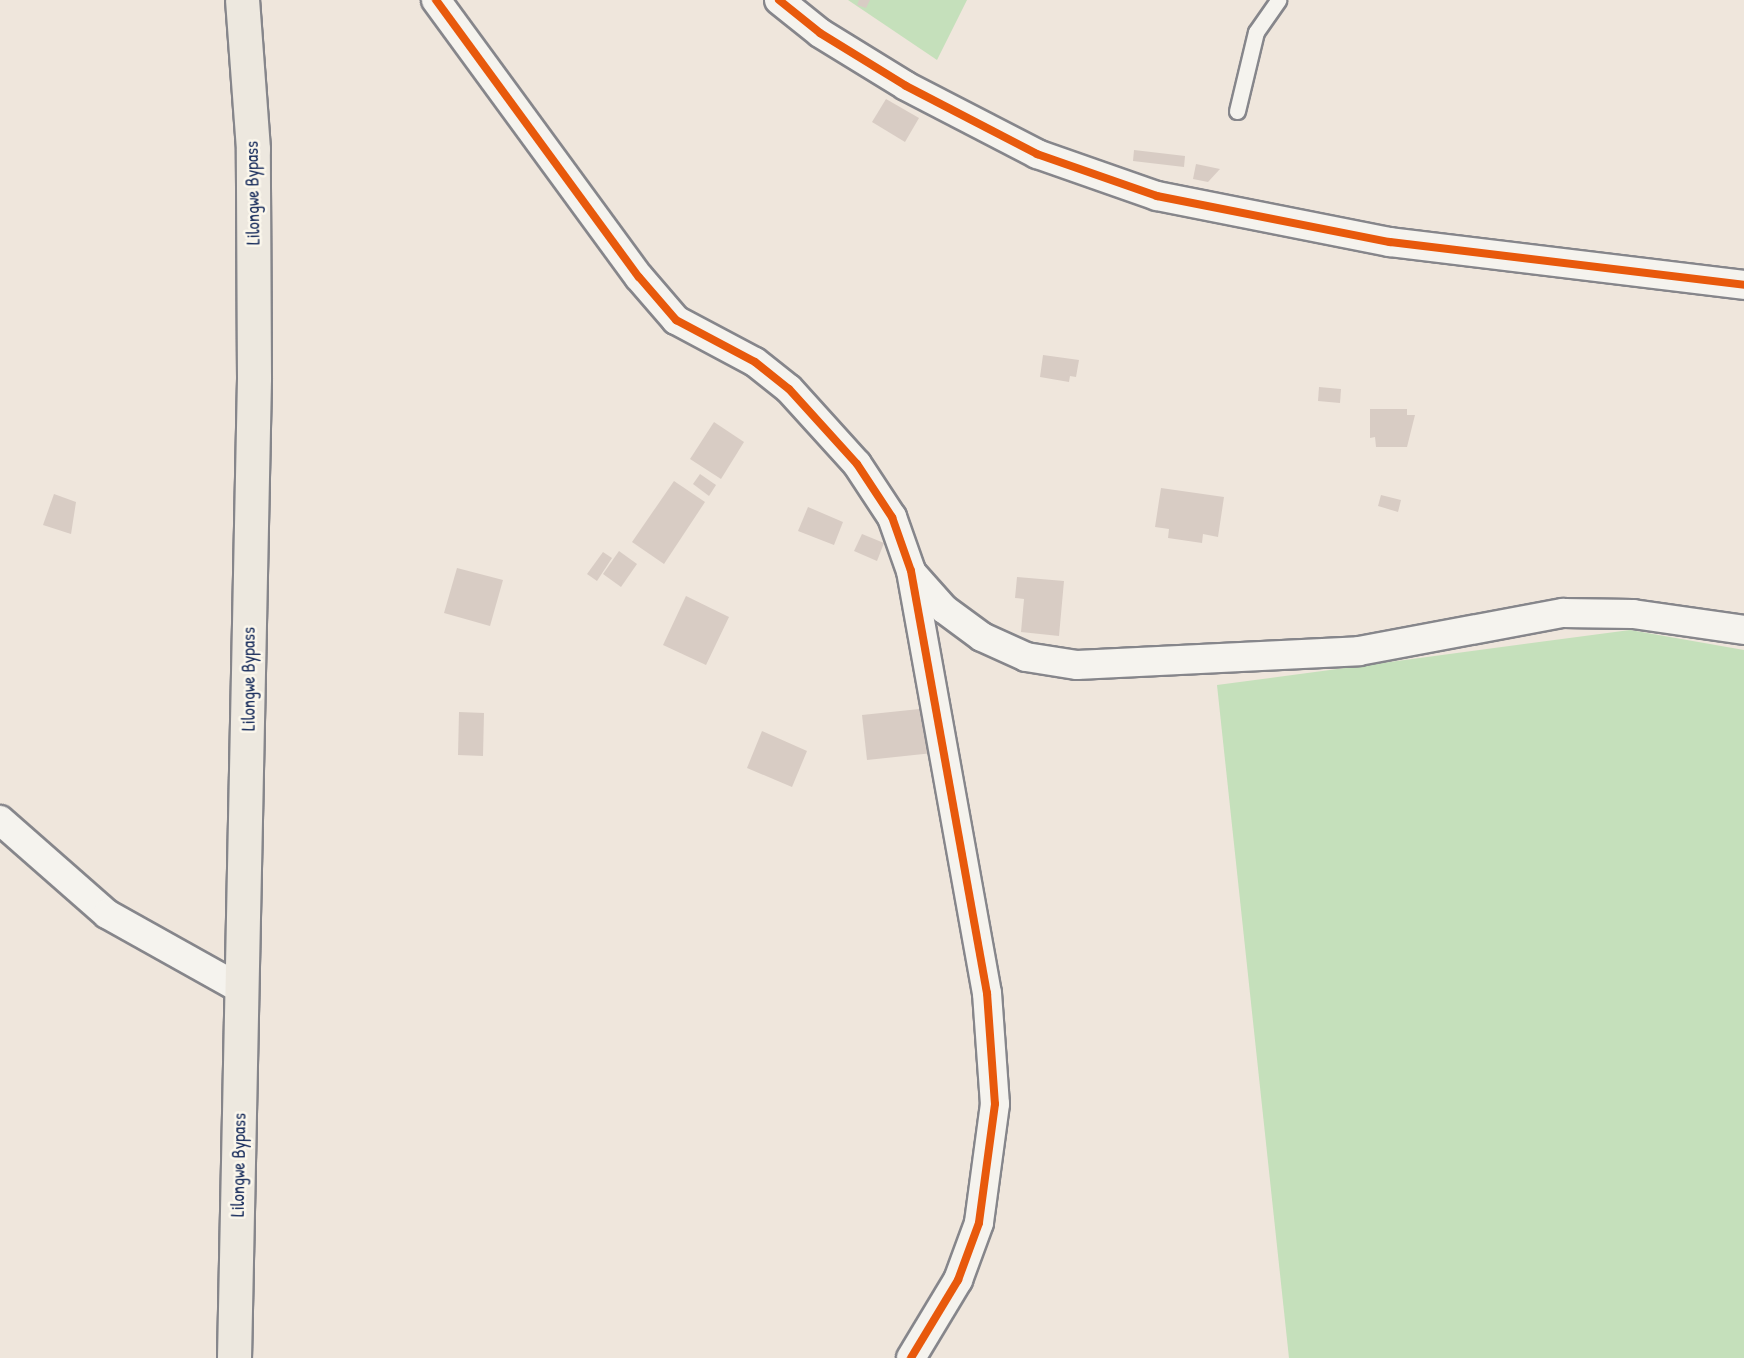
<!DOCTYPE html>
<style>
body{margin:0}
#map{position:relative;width:1744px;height:1358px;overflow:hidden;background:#efe6dc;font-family:"Patrick Hand",sans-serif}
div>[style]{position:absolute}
.green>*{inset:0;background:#c5e0bb}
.building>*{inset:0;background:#d8ccc4}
.roads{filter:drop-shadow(2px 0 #86868b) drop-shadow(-2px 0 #86868b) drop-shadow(0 2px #86868b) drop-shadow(0 -2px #86868b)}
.lane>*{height:15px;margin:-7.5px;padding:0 7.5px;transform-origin:7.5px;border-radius:7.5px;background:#f5f3ee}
.street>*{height:28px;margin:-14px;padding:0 14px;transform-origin:14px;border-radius:14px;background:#f5f3ee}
.primary>*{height:33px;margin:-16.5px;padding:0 16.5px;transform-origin:16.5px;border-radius:16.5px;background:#ede8df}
.cycleway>*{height:8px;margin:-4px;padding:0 4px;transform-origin:4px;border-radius:4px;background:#e8590c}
span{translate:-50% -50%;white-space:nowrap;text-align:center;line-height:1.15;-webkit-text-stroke:5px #fbf7ec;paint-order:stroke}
.street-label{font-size:18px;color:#1b2f5e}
</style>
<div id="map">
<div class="green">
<div style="clip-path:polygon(848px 0,967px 0,937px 60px)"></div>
<div style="clip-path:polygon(1630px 630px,1744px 650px,1744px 1358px,1289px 1358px,1217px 685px)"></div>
</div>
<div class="building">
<div style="clip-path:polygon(859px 0,870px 0,866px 8px,857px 5px)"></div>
<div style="clip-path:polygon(886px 99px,919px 118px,905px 142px,872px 122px)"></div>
<div style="clip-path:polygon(1134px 150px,1185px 156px,1184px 167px,1133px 161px)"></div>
<div style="clip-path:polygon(1196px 164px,1220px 169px,1208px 182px,1193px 179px)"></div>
<div style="clip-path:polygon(1043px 355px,1079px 360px,1076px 377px,1070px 376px,1069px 382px,1040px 377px)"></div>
<div style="clip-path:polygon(1319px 387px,1341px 389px,1340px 403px,1318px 401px)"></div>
<div style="clip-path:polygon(1370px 409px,1407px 409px,1407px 415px,1415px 415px,1407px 447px,1376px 447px,1375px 437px,1370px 438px)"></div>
<div style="clip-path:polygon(714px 422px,744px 442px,721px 479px,690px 459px)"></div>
<div style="clip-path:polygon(700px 474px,716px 485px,709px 496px,693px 484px)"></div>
<div style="clip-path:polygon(674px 481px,705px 502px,664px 564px,632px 542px)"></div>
<div style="clip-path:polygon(1161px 488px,1224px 497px,1218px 537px,1203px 534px,1202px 543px,1168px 538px,1169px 529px,1155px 527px)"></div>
<div style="clip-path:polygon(54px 494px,76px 502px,71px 534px,43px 525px)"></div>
<div style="clip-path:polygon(1381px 495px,1401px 500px,1398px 512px,1378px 506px)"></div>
<div style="clip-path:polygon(808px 507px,843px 522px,834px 545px,798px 531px)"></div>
<div style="clip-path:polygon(862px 534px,884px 543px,877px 561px,854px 551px)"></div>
<div style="clip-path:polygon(619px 551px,637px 564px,621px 587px,603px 574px)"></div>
<div style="clip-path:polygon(603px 552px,612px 558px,597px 581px,587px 574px)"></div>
<div style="clip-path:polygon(457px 568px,503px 580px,490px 626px,444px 613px)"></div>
<div style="clip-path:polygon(1017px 577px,1064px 581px,1059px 636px,1021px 632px,1024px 599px,1015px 598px)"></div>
<div style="clip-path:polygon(686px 596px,729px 617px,706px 665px,663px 645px)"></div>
<div style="clip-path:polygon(929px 708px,933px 753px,867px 760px,862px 715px)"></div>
<div style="clip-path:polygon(459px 712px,484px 713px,483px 756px,458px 755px)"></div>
<div style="clip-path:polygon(762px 731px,807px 751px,792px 787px,747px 768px)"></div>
</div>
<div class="roads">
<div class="lane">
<div style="left:1237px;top:111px;width:81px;rotate:-76.5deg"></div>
<div style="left:1256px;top:32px;width:39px;rotate:-55deg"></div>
</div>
<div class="street">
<div style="left:436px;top:0;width:343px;rotate:53.8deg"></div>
<div style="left:639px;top:277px;width:57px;rotate:49.3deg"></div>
<div style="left:676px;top:320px;width:89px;rotate:28deg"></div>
<div style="left:755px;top:362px;width:43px;rotate:38.5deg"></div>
<div style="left:789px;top:389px;width:101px;rotate:47.8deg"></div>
<div style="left:857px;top:464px;width:64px;rotate:56.6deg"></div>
<div style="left:892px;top:517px;width:57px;rotate:70.6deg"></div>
<div style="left:911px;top:571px;width:429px;rotate:79.8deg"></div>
<div style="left:987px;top:993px;width:111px;rotate:85.9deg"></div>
<div style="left:995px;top:1104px;width:120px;rotate:97.7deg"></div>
<div style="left:979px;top:1223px;width:61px;rotate:110.2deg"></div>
<div style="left:958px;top:1280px;width:91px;rotate:121.1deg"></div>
<div style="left:779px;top:0;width:53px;rotate:38.8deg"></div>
<div style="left:820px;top:33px;width:101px;rotate:31.6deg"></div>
<div style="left:906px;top:86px;width:148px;rotate:27.4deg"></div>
<div style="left:1037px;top:154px;width:127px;rotate:19.3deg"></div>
<div style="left:1157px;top:196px;width:237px;rotate:11.2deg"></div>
<div style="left:1390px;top:242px;width:357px;rotate:6.9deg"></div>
<div style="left:912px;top:573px;width:48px;rotate:48.4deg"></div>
<div style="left:944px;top:609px;width:47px;rotate:36.4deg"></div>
<div style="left:982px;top:637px;width:48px;rotate:24.4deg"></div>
<div style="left:1026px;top:657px;width:52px;rotate:8.9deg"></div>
<div style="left:1077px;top:665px;width:282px;rotate:-2.8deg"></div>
<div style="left:1359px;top:651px;width:208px;rotate:-10.6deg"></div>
<div style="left:1563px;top:613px;width:70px;rotate:0.8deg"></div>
<div style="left:1633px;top:614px;width:112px;rotate:8.2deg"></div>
<div style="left:0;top:820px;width:142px;rotate:41.3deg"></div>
<div style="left:107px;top:914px;width:156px;rotate:29.2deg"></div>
</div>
<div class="primary">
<div style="left:234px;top:1358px;width:981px;rotate:-88.83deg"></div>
<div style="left:254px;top:377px;width:228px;rotate:-90.3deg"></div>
<div style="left:253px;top:149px;width:149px;rotate:-94.2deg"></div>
</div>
</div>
<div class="cycleway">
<div style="left:436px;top:0;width:343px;rotate:53.8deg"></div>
<div style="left:639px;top:277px;width:57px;rotate:49.3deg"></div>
<div style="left:676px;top:320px;width:89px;rotate:28deg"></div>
<div style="left:755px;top:362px;width:43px;rotate:38.5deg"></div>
<div style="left:789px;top:389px;width:101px;rotate:47.8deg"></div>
<div style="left:857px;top:464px;width:64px;rotate:56.6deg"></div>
<div style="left:892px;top:517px;width:57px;rotate:70.6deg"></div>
<div style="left:911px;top:571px;width:429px;rotate:79.8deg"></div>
<div style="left:987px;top:993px;width:111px;rotate:85.9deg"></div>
<div style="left:995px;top:1104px;width:120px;rotate:97.7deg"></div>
<div style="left:979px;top:1223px;width:61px;rotate:110.2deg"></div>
<div style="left:958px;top:1280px;width:91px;rotate:121.1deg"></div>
<div style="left:779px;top:0;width:53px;rotate:38.8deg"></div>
<div style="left:820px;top:33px;width:101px;rotate:31.6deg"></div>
<div style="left:906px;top:86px;width:148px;rotate:27.4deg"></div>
<div style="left:1037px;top:154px;width:127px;rotate:19.3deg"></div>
<div style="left:1157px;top:196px;width:237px;rotate:11.2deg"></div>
<div style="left:1390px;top:242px;width:357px;rotate:6.9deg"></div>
</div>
<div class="street-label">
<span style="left:253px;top:193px;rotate:-91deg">Lilongwe Bypass</span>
<span style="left:249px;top:679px;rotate:-90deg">Lilongwe Bypass</span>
<span style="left:239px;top:1165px;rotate:-89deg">Lilongwe Bypass</span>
</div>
</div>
